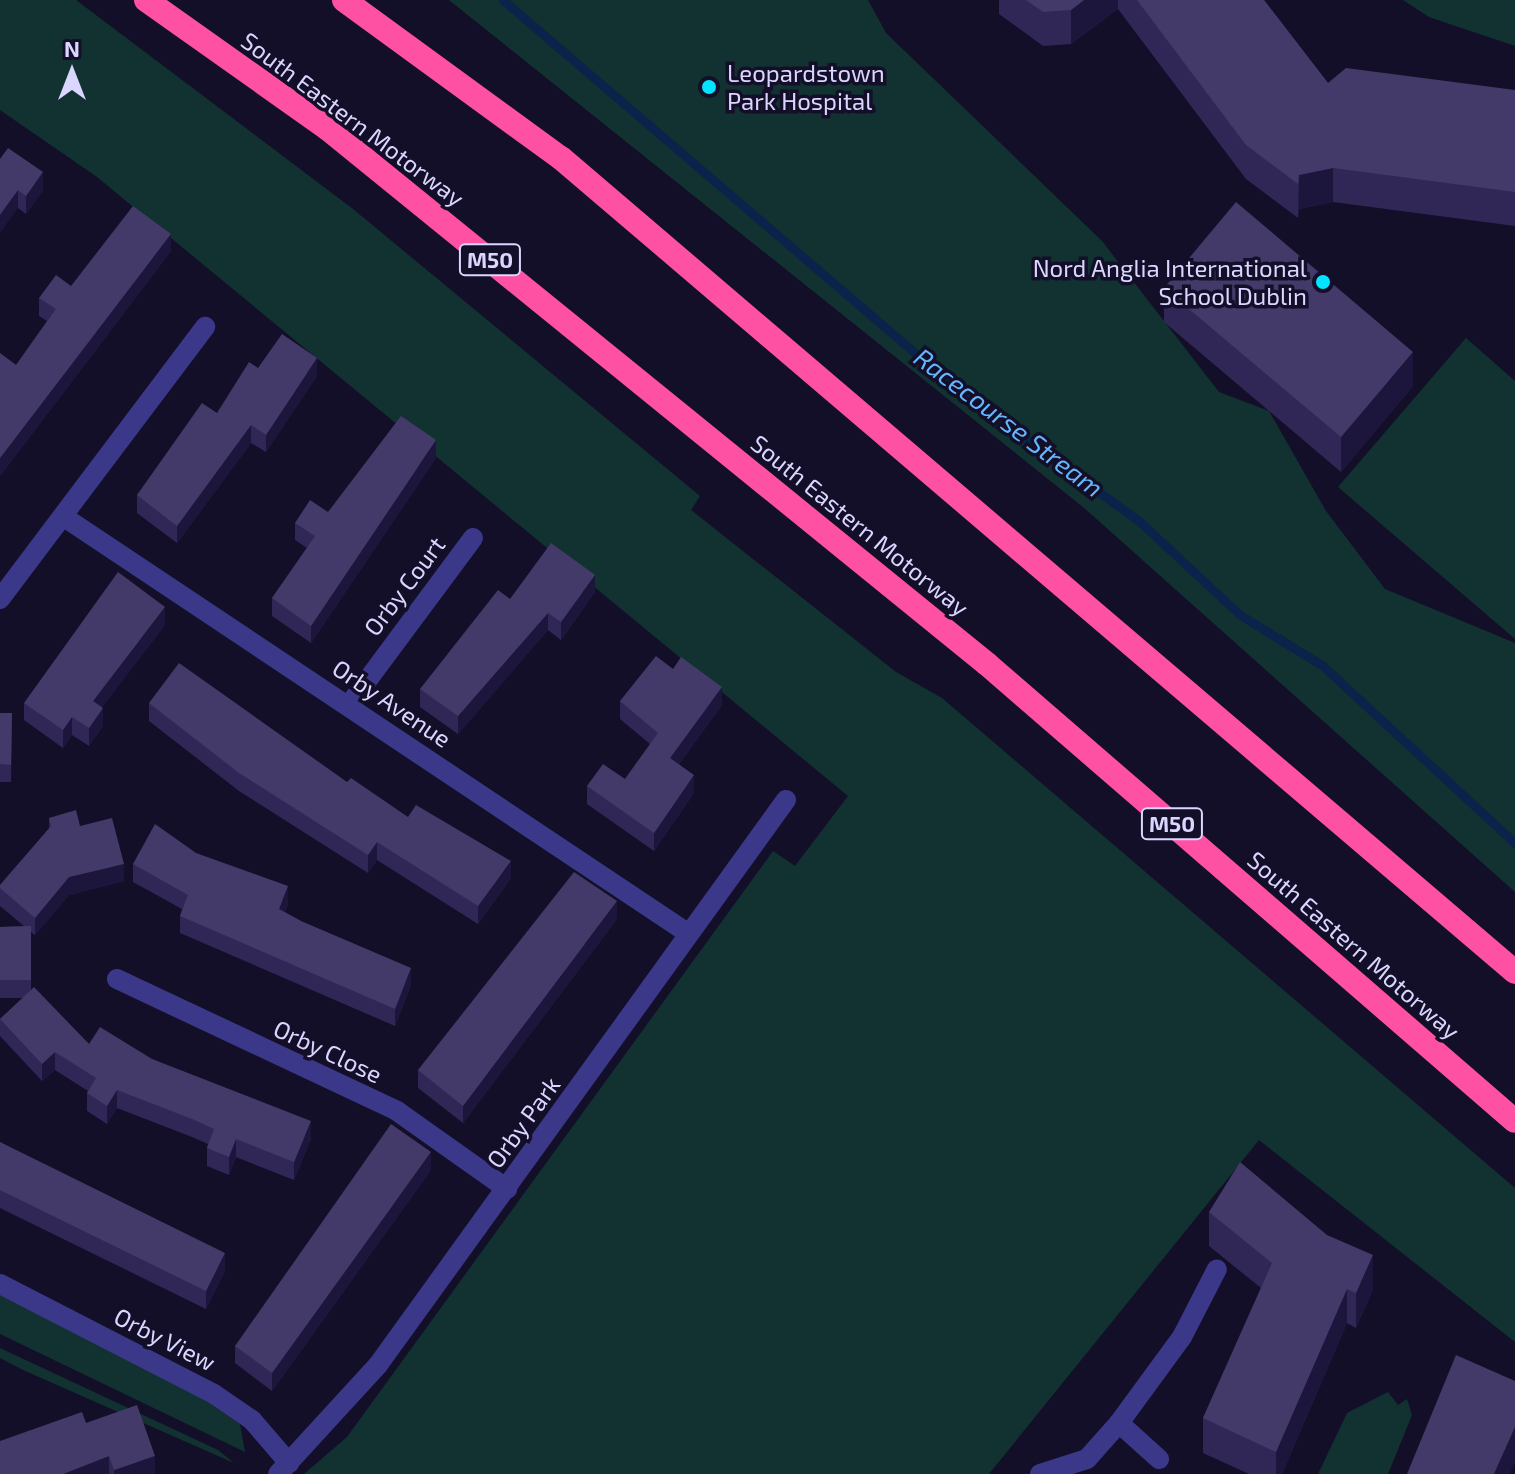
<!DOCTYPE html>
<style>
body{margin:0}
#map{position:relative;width:1515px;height:1474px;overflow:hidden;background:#130f28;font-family:"Exo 2",sans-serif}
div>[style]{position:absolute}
.green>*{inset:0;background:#123231}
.stream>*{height:9px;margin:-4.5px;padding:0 4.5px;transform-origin:4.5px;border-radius:4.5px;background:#0b224b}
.minor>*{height:20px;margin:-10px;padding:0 10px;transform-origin:10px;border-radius:10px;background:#3c3889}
.highway>*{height:24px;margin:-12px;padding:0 12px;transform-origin:12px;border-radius:12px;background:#ff51a3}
.wall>*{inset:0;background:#312757}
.shaded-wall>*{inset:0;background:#1d163c}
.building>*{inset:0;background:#433a69}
.dots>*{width:22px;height:22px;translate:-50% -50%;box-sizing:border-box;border:4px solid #130f28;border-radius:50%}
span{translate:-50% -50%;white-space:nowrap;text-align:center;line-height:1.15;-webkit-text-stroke:7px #130f28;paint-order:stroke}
.shield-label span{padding:2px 6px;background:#130f28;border:2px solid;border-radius:6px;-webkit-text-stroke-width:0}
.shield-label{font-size:22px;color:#dbd6ff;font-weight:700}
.poi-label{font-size:24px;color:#dbd6ff}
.left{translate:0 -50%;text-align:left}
.right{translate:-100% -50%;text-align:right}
.street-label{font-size:24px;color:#dbd6ff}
.water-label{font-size:26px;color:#64b6ff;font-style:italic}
.north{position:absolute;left:32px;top:32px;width:80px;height:80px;-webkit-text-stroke:6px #130f28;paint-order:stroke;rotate:0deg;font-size:22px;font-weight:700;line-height:32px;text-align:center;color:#dbd6ff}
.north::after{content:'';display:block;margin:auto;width:28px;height:36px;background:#dbd6ff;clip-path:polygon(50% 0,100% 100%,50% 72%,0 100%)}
</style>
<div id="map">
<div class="green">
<div style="clip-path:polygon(0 0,76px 0,353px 209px,700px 496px,691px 510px,896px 672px,942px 698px,1515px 1188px,1515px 1342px,1259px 1140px,989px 1474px,304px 1474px,347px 1437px,773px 851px,795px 866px,848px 796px,97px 177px,0 110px)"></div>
<div style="clip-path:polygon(449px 0,868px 0,886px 33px,1102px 241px,1219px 392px,1269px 411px,1326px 511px,1385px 589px,1515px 643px,1515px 892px,1083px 507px)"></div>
<div style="clip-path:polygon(1403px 0,1515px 0,1515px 46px,1429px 17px)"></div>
<div style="clip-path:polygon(1466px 338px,1515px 381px,1515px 639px,1338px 487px)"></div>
<div style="clip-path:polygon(0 1295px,188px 1388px,240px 1424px,245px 1452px,0 1334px)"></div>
<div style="clip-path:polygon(0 1348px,218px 1450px,234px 1463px,23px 1370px,0 1358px)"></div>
<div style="clip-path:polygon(1388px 1392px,1398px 1405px,1407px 1399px,1412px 1415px,1388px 1474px,1318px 1474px,1347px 1413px)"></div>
</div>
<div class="stream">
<div style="left:503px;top:0;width:606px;rotate:40.58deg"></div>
<div style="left:963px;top:394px;width:216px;rotate:35.8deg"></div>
<div style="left:1138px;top:520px;width:138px;rotate:42.9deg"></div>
<div style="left:1239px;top:614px;width:99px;rotate:31.8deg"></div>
<div style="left:1323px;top:666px;width:261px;rotate:42.7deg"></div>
</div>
<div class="minor">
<div style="left:64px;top:517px;width:751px;rotate:33.71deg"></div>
<div style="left:0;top:599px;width:341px;rotate:-53deg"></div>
<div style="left:349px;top:705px;width:208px;rotate:-53.4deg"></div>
<div style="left:117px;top:979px;width:310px;rotate:25.2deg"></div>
<div style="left:397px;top:1111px;width:135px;rotate:35.3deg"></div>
<div style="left:0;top:1284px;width:241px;rotate:27.2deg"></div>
<div style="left:214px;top:1394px;width:46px;rotate:34.4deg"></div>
<div style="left:252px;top:1420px;width:57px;rotate:49.3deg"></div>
<div style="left:1119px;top:1423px;width:54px;rotate:42deg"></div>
<div style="left:278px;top:1474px;width:148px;rotate:-47.5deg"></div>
<div style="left:378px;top:1365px;width:697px;rotate:-54.17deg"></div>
<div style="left:1040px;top:1474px;width:49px;rotate:-17.7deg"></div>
<div style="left:1087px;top:1459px;width:48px;rotate:-48.4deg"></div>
<div style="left:1119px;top:1423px;width:107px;rotate:-53.8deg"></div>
<div style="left:1182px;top:1337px;width:76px;rotate:-62.8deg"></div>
</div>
<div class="highway">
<div style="left:146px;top:0;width:223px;rotate:35.3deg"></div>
<div style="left:328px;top:129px;width:849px;rotate:39.07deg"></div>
<div style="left:987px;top:664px;width:698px;rotate:40.88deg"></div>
<div style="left:344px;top:0;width:268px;rotate:36.1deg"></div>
<div style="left:561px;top:158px;width:1254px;rotate:40.47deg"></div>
</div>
<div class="wall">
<div style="clip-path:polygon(999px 0,1264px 0,1328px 83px,1515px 90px,1515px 226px,1333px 202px,1299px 209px,1298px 218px,1246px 179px,1118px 9px,1071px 44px,1043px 46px,999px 14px)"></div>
<div style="clip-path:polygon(0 159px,43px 190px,26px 214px,18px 208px)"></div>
<div style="clip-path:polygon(171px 251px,0 476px,0 353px,16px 365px,47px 321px,39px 316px,39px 298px)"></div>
<div style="clip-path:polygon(1164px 288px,1413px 386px,1341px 472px,1164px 322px)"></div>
<div style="clip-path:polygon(258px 368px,317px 376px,266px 452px,251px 443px,177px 543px,137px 513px,137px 495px,217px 413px)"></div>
<div style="clip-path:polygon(436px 458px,311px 643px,272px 616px,272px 598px,307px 548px,295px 540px,295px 523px,328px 512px)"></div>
<div style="clip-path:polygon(595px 592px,561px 640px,548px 630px,458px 734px,420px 707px,420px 689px,510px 599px)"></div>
<div style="clip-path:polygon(165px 625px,102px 707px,103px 726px,89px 746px,72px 735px,63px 748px,24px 720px,24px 703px)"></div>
<div style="clip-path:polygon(620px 701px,722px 705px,679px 764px,694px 793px,654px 851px,587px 804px,587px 786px,625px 779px,650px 744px,620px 719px)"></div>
<div style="clip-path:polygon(149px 703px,347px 782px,511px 878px,478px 924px,377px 860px,368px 873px,239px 791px,149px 721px)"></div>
<div style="clip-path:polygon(0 713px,12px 713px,11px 782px,0 782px)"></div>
<div style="clip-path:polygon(49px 818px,80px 826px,124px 881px,69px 895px,35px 935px,31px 932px,31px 990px,89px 1044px,152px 1059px,311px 1139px,294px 1180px,236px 1157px,229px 1175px,207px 1166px,207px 1148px,208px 1144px,192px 1137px,117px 1108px,107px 1124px,87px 1111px,87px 1093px,88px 1091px,55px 1070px,42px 1081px,0 1036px,0 1019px,23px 998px,0 998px,0 927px,24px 926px,0 906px,0 885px,49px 829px)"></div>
<div style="clip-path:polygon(196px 853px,288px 904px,285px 912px,411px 985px,395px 1026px,180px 933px,180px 916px,182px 909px,133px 882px,133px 864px)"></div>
<div style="clip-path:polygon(617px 919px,463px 1123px,418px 1088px,418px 1070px)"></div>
<div style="clip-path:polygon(0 1142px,225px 1271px,206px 1309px,0 1208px)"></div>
<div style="clip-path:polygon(431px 1170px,272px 1391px,235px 1363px,235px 1346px)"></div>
<div style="clip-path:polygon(1209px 1212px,1373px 1289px,1356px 1328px,1347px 1323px,1282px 1474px,1249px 1474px,1203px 1453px,1203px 1418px,1261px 1288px,1209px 1246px)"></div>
<div style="clip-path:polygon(86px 1423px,155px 1474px,0 1474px)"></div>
</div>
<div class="shaded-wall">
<div style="clip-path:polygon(1084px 0,1118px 0,1118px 9px,1071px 44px,1071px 10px)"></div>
<div style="clip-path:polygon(1333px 168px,1333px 202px,1299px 209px,1298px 218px,1299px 175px)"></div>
<div style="clip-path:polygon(43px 172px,43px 190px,26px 214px,26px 196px)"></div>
<div style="clip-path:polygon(18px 190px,18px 208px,0 233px,0 215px)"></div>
<div style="clip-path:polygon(171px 234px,171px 251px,0 476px,0 458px)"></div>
<div style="clip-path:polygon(1413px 352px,1413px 386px,1341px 472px,1341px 437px)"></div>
<div style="clip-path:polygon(317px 358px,317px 376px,266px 452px,266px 435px)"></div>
<div style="clip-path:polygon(251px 425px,251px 443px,177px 543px,177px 526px)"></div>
<div style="clip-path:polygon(436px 440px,436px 458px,311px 643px,311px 626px)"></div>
<div style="clip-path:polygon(595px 575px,595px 592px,561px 640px,561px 622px)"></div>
<div style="clip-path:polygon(165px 607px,165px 625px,93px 719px,93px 701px)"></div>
<div style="clip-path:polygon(548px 613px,548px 630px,458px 734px,458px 716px)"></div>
<div style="clip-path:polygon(722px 687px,722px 705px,670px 776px,670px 758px)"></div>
<div style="clip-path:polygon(103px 708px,103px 726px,89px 746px,89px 728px)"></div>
<div style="clip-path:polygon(72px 717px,72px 735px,63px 748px,63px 730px)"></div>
<div style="clip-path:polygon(694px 775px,694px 793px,654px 851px,654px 833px)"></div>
<div style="clip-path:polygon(377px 842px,377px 860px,368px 873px,368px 855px)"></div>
<div style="clip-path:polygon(511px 861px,511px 878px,478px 924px,478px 906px)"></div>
<div style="clip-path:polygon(124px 864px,124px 881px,69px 895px,35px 935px,35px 918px,69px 877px)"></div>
<div style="clip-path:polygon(288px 886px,288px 904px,279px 926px,279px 909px)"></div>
<div style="clip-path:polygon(617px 901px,617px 919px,463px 1123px,463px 1106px)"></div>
<div style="clip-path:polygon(411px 968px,411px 985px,395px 1026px,395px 1009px)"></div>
<div style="clip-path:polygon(55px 1052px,55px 1070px,42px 1081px,42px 1064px)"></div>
<div style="clip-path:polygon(117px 1090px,117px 1108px,107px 1124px,107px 1106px)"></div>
<div style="clip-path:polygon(311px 1121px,311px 1139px,294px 1180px,294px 1162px)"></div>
<div style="clip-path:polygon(236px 1139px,236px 1157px,229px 1175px,229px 1157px)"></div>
<div style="clip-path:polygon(431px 1152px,431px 1170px,272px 1391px,272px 1373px)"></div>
<div style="clip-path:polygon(225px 1253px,225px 1271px,206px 1309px,206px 1291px)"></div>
<div style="clip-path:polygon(1373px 1255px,1373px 1289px,1356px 1328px,1356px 1293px)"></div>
<div style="clip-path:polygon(1347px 1289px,1347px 1323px,1282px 1474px,1276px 1474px,1276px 1452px)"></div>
<div style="clip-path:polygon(1515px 1427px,1515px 1462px,1510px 1474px,1494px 1474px)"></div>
<div style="clip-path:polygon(109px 1456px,109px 1474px,63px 1474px)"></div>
<div style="clip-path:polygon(155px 1456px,155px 1474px,114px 1474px,114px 1470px)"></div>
</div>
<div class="building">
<div style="clip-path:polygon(1026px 0,1084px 0,1071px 10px,1043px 12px)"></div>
<div style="clip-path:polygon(1137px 0,1264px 0,1328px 83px,1346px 68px,1515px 90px,1515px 192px,1333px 168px,1299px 175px,1298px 184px,1246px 145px)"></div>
<div style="clip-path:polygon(8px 148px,43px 172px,26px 196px,18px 190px,0 215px,0 159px)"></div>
<div style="clip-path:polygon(1236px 202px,1413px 352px,1341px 437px,1164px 288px)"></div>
<div style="clip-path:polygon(133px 206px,171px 234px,0 458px,0 353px,16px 365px,56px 309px,39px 298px,56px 275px,71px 286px)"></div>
<div style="clip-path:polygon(282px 334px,317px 358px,266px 435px,251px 425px,177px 526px,137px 495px,202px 403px,217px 413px,249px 362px,258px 368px)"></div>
<div style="clip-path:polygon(401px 416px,436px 440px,311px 626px,272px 598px,315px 536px,295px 523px,310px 500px,328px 512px)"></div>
<div style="clip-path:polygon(551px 543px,595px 575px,561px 622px,548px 613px,458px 716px,420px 689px,498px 590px,510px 599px)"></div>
<div style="clip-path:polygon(118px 572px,165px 607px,93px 701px,103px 708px,89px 728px,72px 717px,63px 730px,24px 703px)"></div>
<div style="clip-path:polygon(656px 656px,673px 669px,681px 657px,722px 687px,670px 758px,694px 775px,654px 833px,587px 786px,603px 764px,625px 779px,658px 733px,620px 701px)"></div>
<div style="clip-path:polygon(179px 663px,347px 782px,351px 778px,408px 817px,416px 805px,511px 861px,478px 906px,377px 842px,368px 855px,239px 773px,149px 703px)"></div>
<div style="clip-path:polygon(0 713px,12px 713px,11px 765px,0 764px)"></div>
<div style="clip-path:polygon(76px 810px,80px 826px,112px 818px,124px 864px,69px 877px,35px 918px,0 888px,0 885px,51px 826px,49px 818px)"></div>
<div style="clip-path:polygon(155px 824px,196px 853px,288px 886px,279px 909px,301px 921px,411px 968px,395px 1009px,180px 916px,188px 895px,133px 864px)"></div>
<div style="clip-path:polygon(574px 872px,617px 901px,463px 1106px,418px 1070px)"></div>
<div style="clip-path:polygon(31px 926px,31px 980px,0 980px,0 927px)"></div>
<div style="clip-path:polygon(34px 987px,89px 1044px,100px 1027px,152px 1059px,311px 1121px,294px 1162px,236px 1139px,229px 1157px,207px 1148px,214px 1129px,192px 1119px,117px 1090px,107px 1106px,87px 1093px,96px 1078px,55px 1052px,42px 1064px,0 1019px)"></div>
<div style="clip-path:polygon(391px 1124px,431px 1152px,272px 1373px,235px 1346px)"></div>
<div style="clip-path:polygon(0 1142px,225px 1253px,206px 1291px,0 1190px)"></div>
<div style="clip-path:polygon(1240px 1162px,1327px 1235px,1373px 1255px,1356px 1293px,1347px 1289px,1276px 1452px,1203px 1418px,1272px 1263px,1209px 1212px)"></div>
<div style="clip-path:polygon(1456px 1355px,1515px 1381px,1515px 1427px,1494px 1474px,1407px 1474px)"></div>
<div style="clip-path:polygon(137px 1405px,155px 1456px,114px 1470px,109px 1456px,63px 1474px,0 1474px,0 1441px,82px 1412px,86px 1423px)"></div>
</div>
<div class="dots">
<div style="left:709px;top:87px;background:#02e4ff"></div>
<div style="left:1323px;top:282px;background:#02e4ff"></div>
</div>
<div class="shield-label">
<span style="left:490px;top:260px">M50</span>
<span style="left:1172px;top:824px">M50</span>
</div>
<div class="poi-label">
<span class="left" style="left:727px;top:87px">Leopardstown<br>Park Hospital</span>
<span class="right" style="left:1307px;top:282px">Nord Anglia International<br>School Dublin</span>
</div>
<div class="street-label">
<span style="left:353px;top:119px;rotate:37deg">South Eastern Motorway</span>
<span style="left:860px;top:525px;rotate:39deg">South Eastern Motorway</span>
<span style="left:404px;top:586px;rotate:-53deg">Orby Court</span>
<span style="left:392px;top:703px;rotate:34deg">Orby Avenue</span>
<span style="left:1354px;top:945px;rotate:41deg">South Eastern Motorway</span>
<span style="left:328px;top:1051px;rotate:25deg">Orby Close</span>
<span style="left:523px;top:1122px;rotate:-54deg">Orby Park</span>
<span style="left:165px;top:1339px;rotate:27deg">Orby View</span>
</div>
<div class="water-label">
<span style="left:1009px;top:422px;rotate:37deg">Racecourse Stream</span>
</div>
<div class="north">N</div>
</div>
